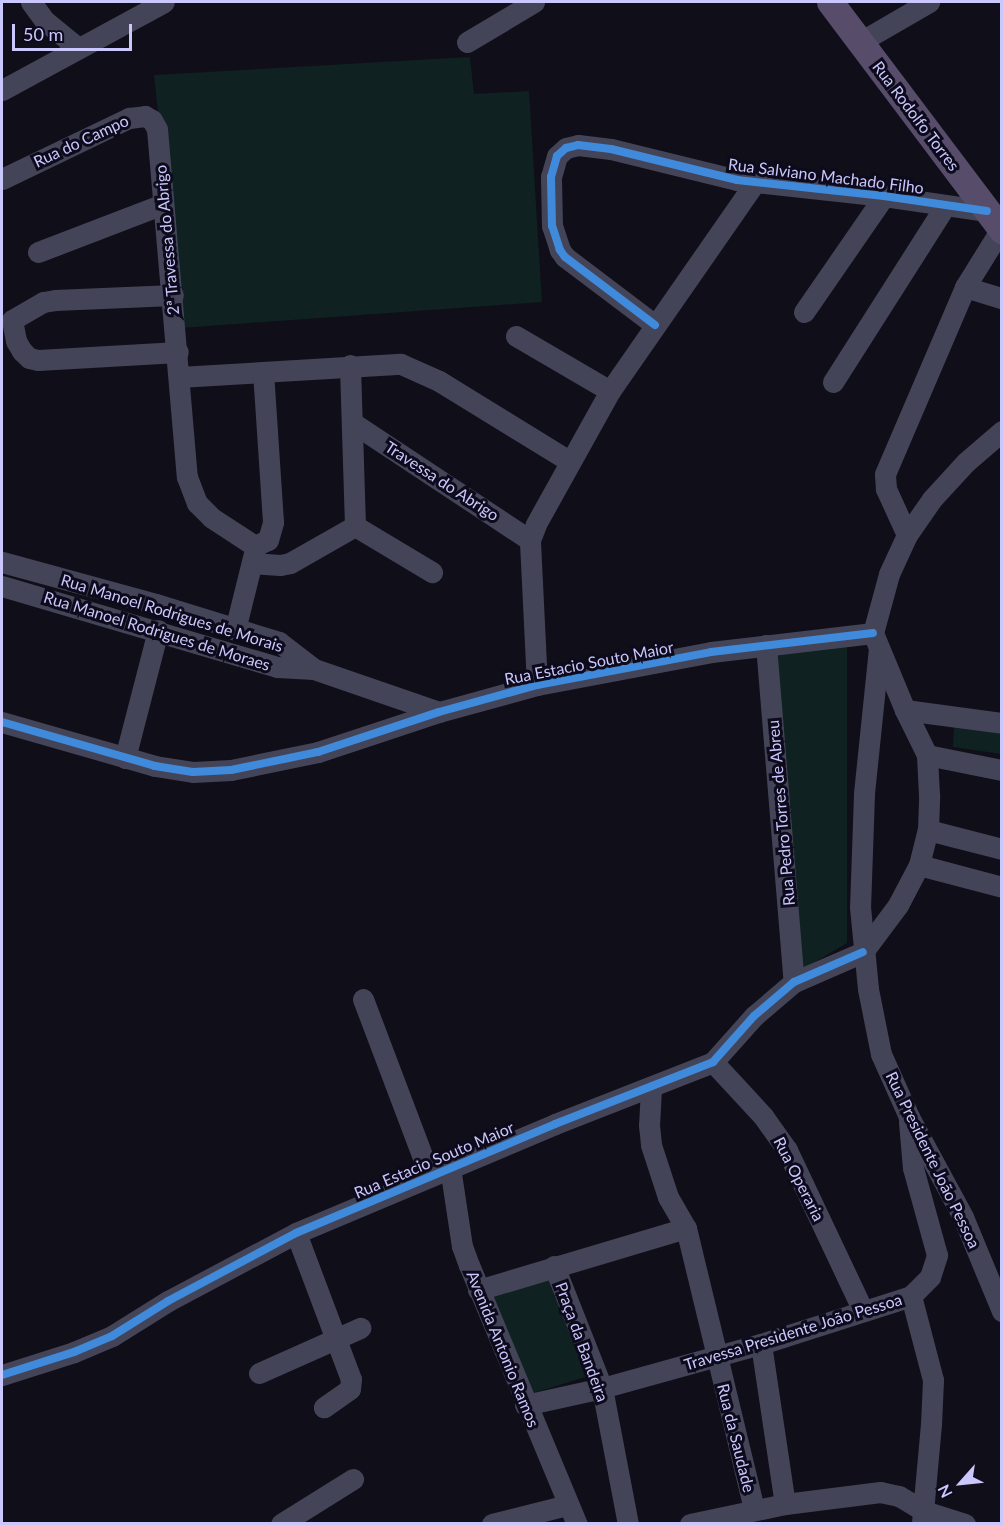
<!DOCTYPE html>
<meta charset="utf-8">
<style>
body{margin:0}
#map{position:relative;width:1003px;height:1525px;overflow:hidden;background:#100e18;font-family:Lato,sans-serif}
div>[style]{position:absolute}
.green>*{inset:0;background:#0f2121}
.minor>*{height:21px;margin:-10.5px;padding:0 10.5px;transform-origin:10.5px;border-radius:10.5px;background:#444458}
.major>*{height:27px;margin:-13.5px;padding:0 13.5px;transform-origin:13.5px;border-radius:13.5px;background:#574d6a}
.cycleway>*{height:8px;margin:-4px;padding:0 4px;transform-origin:4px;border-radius:4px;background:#408adc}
span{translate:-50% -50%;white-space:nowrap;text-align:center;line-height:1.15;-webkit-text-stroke:6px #0d0b1b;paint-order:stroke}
.street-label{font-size:16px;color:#cac7fd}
.frame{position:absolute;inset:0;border:3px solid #cac7fd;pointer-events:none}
.north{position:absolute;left:931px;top:1453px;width:60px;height:60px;-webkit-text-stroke:4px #0d0b1b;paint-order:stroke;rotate:243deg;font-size:16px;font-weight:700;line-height:24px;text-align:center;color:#cac7fd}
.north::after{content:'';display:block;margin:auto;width:21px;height:27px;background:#cac7fd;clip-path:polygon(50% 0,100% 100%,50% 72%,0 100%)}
.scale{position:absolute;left:12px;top:24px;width:120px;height:27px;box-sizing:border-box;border:3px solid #cac7fd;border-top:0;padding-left:8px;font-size:18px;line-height:21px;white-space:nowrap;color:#cac7fd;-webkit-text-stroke:4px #0d0b1b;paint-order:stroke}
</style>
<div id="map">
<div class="green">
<div style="clip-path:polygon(470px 57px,474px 94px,529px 91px,542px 302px,181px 328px,154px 75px)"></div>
<div style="clip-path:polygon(847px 646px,847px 943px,803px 969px,773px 652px)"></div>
<div style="clip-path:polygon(954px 726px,1001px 731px,1001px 754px,953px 747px)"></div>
<div style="clip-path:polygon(549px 1278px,589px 1376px,530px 1394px,493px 1296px)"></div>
</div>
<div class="minor">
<div style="left:31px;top:2px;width:24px;rotate:54deg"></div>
<div style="left:45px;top:21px;width:41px;rotate:39.1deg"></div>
<div style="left:467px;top:42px;width:78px;rotate:-30.8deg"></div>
<div style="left:860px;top:42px;width:80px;rotate:-30.1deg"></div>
<div style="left:2px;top:90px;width:184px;rotate:-28.5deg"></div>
<div style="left:2px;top:179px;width:141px;rotate:-25.7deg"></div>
<div style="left:129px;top:118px;width:16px;rotate:-7deg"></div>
<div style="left:145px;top:116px;width:8px;rotate:30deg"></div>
<div style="left:152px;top:120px;width:10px;rotate:61deg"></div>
<div style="left:157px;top:129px;width:349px;rotate:85.1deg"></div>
<div style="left:187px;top:477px;width:28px;rotate:69deg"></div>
<div style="left:197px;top:503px;width:21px;rotate:45deg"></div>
<div style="left:212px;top:518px;width:51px;rotate:33.1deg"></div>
<div style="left:38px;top:252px;width:134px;rotate:-21deg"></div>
<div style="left:965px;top:287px;width:39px;rotate:17deg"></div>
<div style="left:804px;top:312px;width:141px;rotate:-55.4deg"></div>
<div style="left:12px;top:320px;width:21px;rotate:79deg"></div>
<div style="left:16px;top:341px;width:12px;rotate:59deg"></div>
<div style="left:22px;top:351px;width:10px;rotate:45deg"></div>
<div style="left:29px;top:358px;width:9px;rotate:13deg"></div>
<div style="left:38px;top:360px;width:140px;rotate:-3.3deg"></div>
<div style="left:12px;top:320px;width:36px;rotate:-30deg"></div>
<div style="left:43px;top:302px;width:12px;rotate:-9deg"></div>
<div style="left:55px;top:300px;width:118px;rotate:-2.4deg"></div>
<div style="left:655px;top:325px;width:113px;rotate:-142.9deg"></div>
<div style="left:565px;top:257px;width:9px;rotate:-126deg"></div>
<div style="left:560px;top:250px;width:25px;rotate:-108deg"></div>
<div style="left:552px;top:226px;width:49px;rotate:-91.2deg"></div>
<div style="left:551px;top:177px;width:22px;rotate:-74deg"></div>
<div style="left:557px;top:156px;width:12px;rotate:-42deg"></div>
<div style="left:566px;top:148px;width:12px;rotate:-14deg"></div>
<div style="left:578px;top:145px;width:33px;rotate:7deg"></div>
<div style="left:611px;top:149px;width:130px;rotate:13.8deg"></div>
<div style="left:737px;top:180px;width:148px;rotate:6.2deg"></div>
<div style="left:884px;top:196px;width:104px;rotate:8.3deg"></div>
<div style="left:516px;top:336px;width:109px;rotate:30.3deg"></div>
<div style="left:179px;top:377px;width:222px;rotate:-3.4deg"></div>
<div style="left:401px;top:364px;width:42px;rotate:24.1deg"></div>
<div style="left:439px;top:381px;width:153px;rotate:31.6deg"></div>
<div style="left:833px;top:382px;width:209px;rotate:-57.5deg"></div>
<div style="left:353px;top:423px;width:212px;rotate:33.5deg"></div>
<div style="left:355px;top:526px;width:90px;rotate:30.9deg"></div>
<div style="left:907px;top:535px;width:51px;rotate:-114.5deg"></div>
<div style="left:886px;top:489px;width:15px;rotate:-94deg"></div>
<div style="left:885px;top:474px;width:203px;rotate:-66.8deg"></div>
<div style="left:965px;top:287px;width:68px;rotate:-58.2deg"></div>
<div style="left:255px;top:546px;width:14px;rotate:-25deg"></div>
<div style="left:268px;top:540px;width:19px;rotate:-74deg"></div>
<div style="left:273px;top:522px;width:150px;rotate:-93.8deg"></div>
<div style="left:2px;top:562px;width:160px;rotate:15.3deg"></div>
<div style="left:156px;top:604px;width:129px;rotate:17.2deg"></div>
<div style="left:279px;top:642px;width:44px;rotate:37.6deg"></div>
<div style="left:314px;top:669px;width:132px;rotate:19deg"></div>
<div style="left:252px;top:563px;width:28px;rotate:4deg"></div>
<div style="left:280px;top:565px;width:10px;rotate:-11deg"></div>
<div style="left:290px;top:563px;width:75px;rotate:-29.6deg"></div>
<div style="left:355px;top:526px;width:161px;rotate:-91.8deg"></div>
<div style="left:2px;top:586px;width:287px;rotate:16.4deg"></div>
<div style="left:277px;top:667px;width:37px;rotate:3deg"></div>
<div style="left:235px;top:630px;width:83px;rotate:-76.1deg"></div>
<div style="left:766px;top:645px;width:338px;rotate:85.3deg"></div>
<div style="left:879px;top:648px;width:147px;rotate:95.9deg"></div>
<div style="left:864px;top:794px;width:113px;rotate:92deg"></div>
<div style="left:860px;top:907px;width:82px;rotate:84.4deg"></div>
<div style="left:868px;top:989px;width:66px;rotate:78.7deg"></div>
<div style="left:881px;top:1054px;width:69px;rotate:66deg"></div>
<div style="left:909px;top:1117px;width:114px;rotate:61.6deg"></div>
<div style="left:963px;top:1217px;width:102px;rotate:67.5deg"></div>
<div style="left:537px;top:685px;width:145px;rotate:-92.8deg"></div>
<div style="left:530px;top:540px;width:17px;rotate:-69deg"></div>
<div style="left:536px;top:524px;width:152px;rotate:-60.9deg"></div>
<div style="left:610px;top:391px;width:254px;rotate:-55.2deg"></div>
<div style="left:905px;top:710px;width:98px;rotate:7.6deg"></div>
<div style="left:2px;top:722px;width:159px;rotate:16deg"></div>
<div style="left:155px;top:766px;width:38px;rotate:9deg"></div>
<div style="left:193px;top:772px;width:38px;rotate:-3deg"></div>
<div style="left:231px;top:770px;width:89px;rotate:-11.7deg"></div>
<div style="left:318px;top:752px;width:127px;rotate:-18.3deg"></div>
<div style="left:439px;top:712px;width:102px;rotate:-15.4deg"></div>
<div style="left:537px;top:685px;width:177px;rotate:-10.7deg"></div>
<div style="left:711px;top:652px;width:163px;rotate:-6.7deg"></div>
<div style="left:927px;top:755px;width:76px;rotate:11.3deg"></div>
<div style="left:125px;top:758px;width:132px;rotate:-75.5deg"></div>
<div style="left:928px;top:830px;width:76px;rotate:14.4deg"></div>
<div style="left:919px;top:865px;width:86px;rotate:14.8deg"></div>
<div style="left:863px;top:952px;width:59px;rotate:-53.3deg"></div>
<div style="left:898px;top:905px;width:45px;rotate:-62.3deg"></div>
<div style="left:919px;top:865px;width:36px;rotate:-76deg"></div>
<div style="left:928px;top:830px;width:35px;rotate:-88deg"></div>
<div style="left:929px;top:795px;width:40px;rotate:-92.9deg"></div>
<div style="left:927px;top:755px;width:50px;rotate:-116.1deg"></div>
<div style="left:905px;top:710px;width:83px;rotate:-112.6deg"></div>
<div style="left:873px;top:633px;width:61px;rotate:-74.8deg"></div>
<div style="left:889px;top:574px;width:43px;rotate:-65.2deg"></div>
<div style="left:907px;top:535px;width:44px;rotate:-55.2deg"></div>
<div style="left:932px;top:499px;width:50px;rotate:-47.4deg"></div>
<div style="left:966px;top:462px;width:48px;rotate:-40.7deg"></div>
<div style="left:363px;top:999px;width:189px;rotate:69.3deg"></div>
<div style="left:713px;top:1062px;width:74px;rotate:47.2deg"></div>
<div style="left:763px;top:1116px;width:42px;rotate:54.8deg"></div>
<div style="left:787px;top:1150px;width:178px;rotate:64.7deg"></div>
<div style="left:651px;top:1088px;width:37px;rotate:93deg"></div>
<div style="left:649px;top:1125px;width:20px;rotate:84deg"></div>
<div style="left:651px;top:1145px;width:55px;rotate:71.9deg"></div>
<div style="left:668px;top:1197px;width:36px;rotate:60deg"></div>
<div style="left:686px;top:1228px;width:290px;rotate:76.4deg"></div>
<div style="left:450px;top:1167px;width:80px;rotate:81.4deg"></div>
<div style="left:462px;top:1246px;width:20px;rotate:70deg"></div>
<div style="left:469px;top:1265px;width:281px;rotate:67.4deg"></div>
<div style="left:296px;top:1233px;width:156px;rotate:69.4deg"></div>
<div style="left:351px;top:1379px;width:10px;rotate:96deg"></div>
<div style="left:350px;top:1389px;width:32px;rotate:145deg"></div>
<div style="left:554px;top:1266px;width:131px;rotate:68.5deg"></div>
<div style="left:602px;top:1388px;width:138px;rotate:79.2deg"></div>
<div style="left:478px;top:1290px;width:217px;rotate:-16.6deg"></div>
<div style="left:911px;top:1296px;width:87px;rotate:75.3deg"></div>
<div style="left:933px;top:1380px;width:44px;rotate:92.6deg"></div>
<div style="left:931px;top:1424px;width:99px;rotate:95.2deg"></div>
<div style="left:761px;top:1344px;width:162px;rotate:81.5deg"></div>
<div style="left:259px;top:1373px;width:111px;rotate:-24deg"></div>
<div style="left:2px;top:1375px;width:76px;rotate:-17.7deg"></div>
<div style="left:74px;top:1352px;width:41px;rotate:-22.8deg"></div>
<div style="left:112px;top:1336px;width:66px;rotate:-32deg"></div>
<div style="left:168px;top:1301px;width:145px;rotate:-28deg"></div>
<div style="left:296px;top:1233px;width:281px;rotate:-22.8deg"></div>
<div style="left:555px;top:1124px;width:170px;rotate:-21.4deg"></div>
<div style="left:713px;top:1062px;width:62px;rotate:-48.3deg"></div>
<div style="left:754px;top:1016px;width:52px;rotate:-40.4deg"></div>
<div style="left:794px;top:982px;width:75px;rotate:-23.5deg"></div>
<div style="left:525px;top:1405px;width:79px;rotate:-12.4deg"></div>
<div style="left:602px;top:1388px;width:165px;rotate:-15.5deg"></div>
<div style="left:761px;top:1344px;width:157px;rotate:-17.7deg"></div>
<div style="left:911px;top:1296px;width:27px;rotate:-45deg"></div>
<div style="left:930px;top:1277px;width:23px;rotate:-72deg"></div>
<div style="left:937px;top:1255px;width:90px;rotate:-105.4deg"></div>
<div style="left:913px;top:1168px;width:46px;rotate:-95deg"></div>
<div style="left:281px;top:1524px;width:85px;rotate:-32deg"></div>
<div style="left:492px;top:1524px;width:77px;rotate:-14.2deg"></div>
<div style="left:690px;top:1524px;width:97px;rotate:-11.9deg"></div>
<div style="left:785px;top:1504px;width:96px;rotate:-7.2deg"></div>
<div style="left:880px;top:1492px;width:19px;rotate:12deg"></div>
<div style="left:899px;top:1496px;width:29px;rotate:31deg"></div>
<div style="left:924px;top:1511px;width:43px;rotate:17.6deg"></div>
</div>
<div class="major">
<div style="left:830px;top:2px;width:286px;rotate:53deg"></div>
</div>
<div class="cycleway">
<div style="left:655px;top:325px;width:113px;rotate:-142.9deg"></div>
<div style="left:565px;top:257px;width:9px;rotate:-126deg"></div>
<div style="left:560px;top:250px;width:25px;rotate:-108deg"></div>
<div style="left:552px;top:226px;width:49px;rotate:-91.2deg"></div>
<div style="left:551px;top:177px;width:22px;rotate:-74deg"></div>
<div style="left:557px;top:156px;width:12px;rotate:-42deg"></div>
<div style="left:566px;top:148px;width:12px;rotate:-14deg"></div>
<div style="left:578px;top:145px;width:33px;rotate:7deg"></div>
<div style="left:611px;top:149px;width:130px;rotate:13.8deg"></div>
<div style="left:737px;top:180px;width:148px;rotate:6.2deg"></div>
<div style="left:884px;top:196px;width:104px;rotate:8.3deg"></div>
<div style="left:2px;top:722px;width:159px;rotate:16deg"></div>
<div style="left:155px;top:766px;width:38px;rotate:9deg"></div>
<div style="left:193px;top:772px;width:38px;rotate:-3deg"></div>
<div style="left:231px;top:770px;width:89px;rotate:-11.7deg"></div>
<div style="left:318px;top:752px;width:127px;rotate:-18.3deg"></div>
<div style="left:439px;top:712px;width:102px;rotate:-15.4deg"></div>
<div style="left:537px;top:685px;width:177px;rotate:-10.7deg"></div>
<div style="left:711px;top:652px;width:163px;rotate:-6.7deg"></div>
<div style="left:2px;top:1375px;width:76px;rotate:-17.7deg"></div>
<div style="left:74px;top:1352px;width:41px;rotate:-22.8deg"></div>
<div style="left:112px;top:1336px;width:66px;rotate:-32deg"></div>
<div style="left:168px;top:1301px;width:145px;rotate:-28deg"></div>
<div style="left:296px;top:1233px;width:281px;rotate:-22.8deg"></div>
<div style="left:555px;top:1124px;width:170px;rotate:-21.4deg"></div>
<div style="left:713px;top:1062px;width:62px;rotate:-48.3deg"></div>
<div style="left:754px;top:1016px;width:52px;rotate:-40.4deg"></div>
<div style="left:794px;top:982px;width:75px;rotate:-23.5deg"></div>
</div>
<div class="street-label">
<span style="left:916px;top:116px;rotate:53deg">Rua Rodolfo Torres</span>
<span style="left:81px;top:141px;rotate:-25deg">Rua do Campo</span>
<span style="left:826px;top:176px;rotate:7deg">Rua Salviano Machado Filho</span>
<span style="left:167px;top:240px;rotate:-95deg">2ª Travessa do Abrigo</span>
<span style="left:442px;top:481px;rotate:33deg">Travessa do Abrigo</span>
<span style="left:172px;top:613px;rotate:17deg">Rua Manoel Rodrigues de Morais</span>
<span style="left:157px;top:631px;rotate:17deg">Rua Manoel Rodrigues de Moraes</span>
<span style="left:589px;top:663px;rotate:-11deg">Rua Estacio Souto Maior</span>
<span style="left:781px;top:813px;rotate:-95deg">Rua Pedro Torres de Abreu</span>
<span style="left:434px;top:1160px;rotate:-23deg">Rua Estacio Souto Maior</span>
<span style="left:933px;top:1160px;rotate:64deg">Rua Presidente João Pessoa</span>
<span style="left:799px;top:1179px;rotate:63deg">Rua Operaria</span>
<span style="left:793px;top:1332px;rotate:-17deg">Travessa Presidente João Pessoa</span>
<span style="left:582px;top:1342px;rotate:70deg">Praça da Bandeira</span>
<span style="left:503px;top:1349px;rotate:68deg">Avenida Antonio Ramos</span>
<span style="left:736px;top:1438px;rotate:76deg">Rua da Saudade</span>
</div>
<div class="frame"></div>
<div class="north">N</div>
<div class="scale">50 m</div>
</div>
